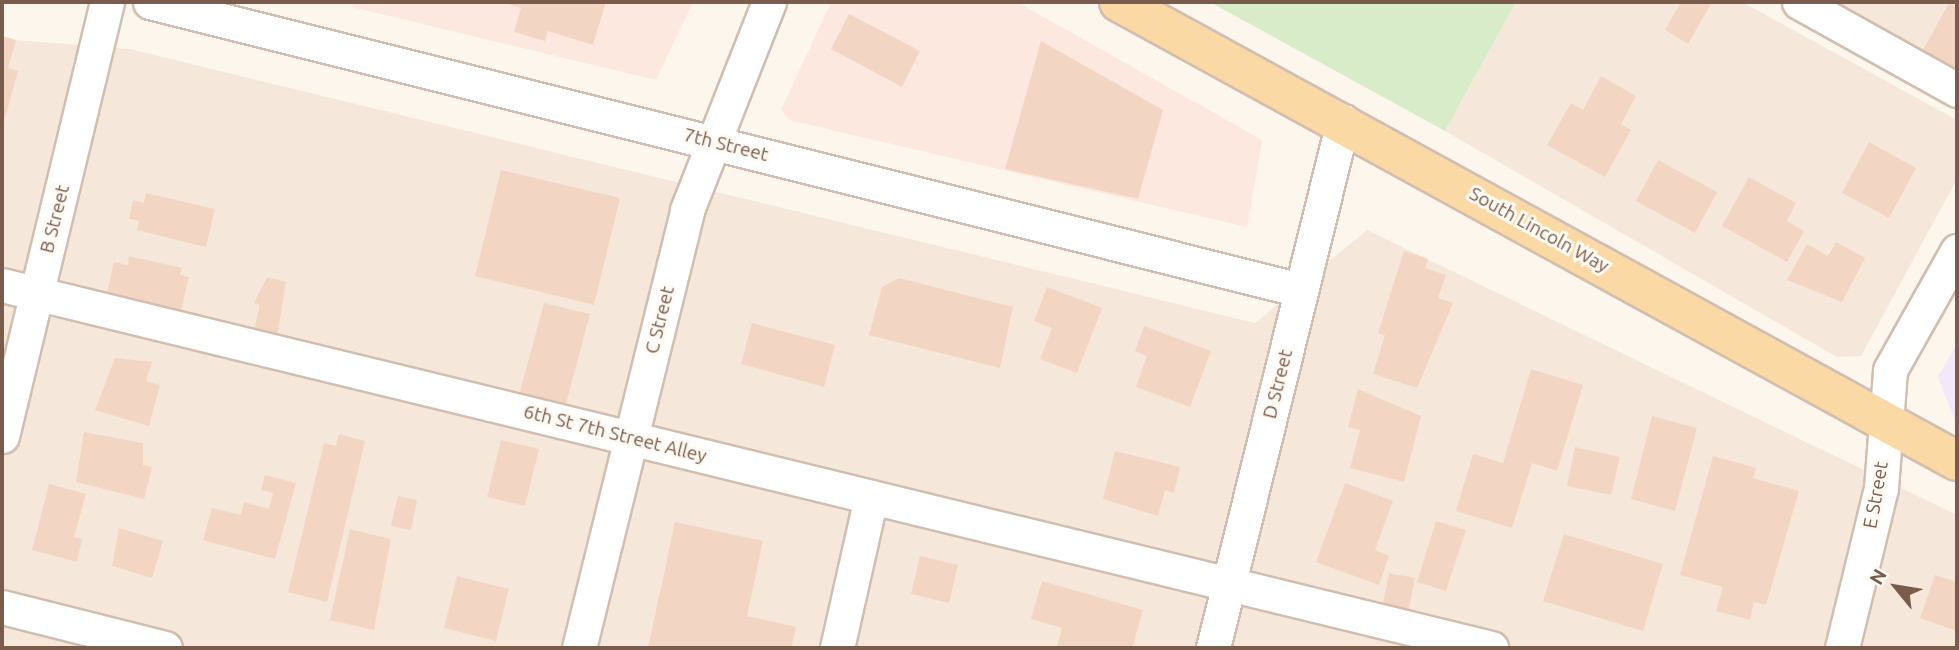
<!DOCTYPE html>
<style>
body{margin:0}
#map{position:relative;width:1959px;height:650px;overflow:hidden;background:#fdf6ec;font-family:Ubuntu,sans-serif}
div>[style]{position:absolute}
.residential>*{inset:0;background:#f5e8da}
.commercial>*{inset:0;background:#fde8e0}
.education>*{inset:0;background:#f3e8fa}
.green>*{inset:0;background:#d8ecc9}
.building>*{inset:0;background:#f3d5c3}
.roads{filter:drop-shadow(2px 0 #d1beb0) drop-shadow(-2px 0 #d1beb0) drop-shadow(0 2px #d1beb0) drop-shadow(0 -2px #d1beb0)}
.minor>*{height:33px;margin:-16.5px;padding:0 16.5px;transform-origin:16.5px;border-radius:16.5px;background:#fff}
.major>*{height:38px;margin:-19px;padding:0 19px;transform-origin:19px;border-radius:19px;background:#fbd9a5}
span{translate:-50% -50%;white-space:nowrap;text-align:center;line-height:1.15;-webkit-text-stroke:6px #fffaf3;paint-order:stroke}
.street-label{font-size:19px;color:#7a5c4d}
.frame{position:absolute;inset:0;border:4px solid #7a5c4d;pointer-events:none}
.north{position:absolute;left:1861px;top:552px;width:70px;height:70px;-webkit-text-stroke:5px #fffaf3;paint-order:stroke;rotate:300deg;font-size:19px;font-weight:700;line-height:28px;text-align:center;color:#7a5c4d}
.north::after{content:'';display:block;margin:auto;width:24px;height:32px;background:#7a5c4d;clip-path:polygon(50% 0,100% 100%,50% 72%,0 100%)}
</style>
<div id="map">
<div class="residential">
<div style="clip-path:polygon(1516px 2px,1742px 2px,1957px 120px,1957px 179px,1861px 356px,1837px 357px,1445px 131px)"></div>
<div style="clip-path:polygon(1813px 2px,1957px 2px,1957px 82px)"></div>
<div style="clip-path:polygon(2px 39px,130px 49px,1255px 323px,1367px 230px,1957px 515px,1957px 648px,2px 648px)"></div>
</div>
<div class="commercial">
<div style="clip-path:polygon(353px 2px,693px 2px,656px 80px,352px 7px)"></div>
<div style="clip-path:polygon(831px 2px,1017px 2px,1262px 140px,1247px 227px,789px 120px,781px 110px)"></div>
</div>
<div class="education">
<div style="clip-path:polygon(1957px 343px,1957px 426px,1938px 377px)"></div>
</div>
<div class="green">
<div style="clip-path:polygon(1210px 2px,1516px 2px,1445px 131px)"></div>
</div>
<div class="building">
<div style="clip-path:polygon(501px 2px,606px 2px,593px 45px,548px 31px,545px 41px,514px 32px,521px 8px)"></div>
<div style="clip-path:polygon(1681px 2px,1712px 2px,1688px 44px,1665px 30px)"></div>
<div style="clip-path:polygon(1949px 3px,1957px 7px,1957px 79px,1919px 57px)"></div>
<div style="clip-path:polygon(849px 14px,920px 51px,902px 87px,831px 49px)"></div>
<div style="clip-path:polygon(2px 36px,16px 40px,8px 68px,18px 71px,3px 125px)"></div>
<div style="clip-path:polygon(1041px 41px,1163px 110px,1138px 199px,1005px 169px)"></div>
<div style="clip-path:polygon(1601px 76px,1636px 96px,1621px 124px,1631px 130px,1605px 177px,1547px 145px,1571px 103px,1583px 110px)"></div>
<div style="clip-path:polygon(1869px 142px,1916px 168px,1889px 218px,1842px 193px)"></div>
<div style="clip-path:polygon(1658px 160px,1717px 192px,1695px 233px,1636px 201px)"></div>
<div style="clip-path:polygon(501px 170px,620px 198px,594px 305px,475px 276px)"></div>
<div style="clip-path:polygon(1749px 177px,1796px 203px,1787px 221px,1804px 231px,1787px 262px,1722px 226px)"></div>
<div style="clip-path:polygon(146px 193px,215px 209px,206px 247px,137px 230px,139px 221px,129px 219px,133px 200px,144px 203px)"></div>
<div style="clip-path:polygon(1836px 242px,1865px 258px,1842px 302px,1787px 280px,1807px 244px,1828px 256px)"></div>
<div style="clip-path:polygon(1404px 251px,1428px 259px,1425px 268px,1446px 275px,1438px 298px,1453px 303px,1417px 388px,1373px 374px,1385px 335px,1378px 333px)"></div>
<div style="clip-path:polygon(129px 256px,182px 268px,180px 275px,189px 277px,181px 310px,107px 292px,114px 262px,128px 265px)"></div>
<div style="clip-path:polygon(267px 277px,286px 282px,277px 336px,254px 331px,260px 305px,254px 303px)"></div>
<div style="clip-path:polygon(899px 278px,1013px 307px,1000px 368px,869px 335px,882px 287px)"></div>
<div style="clip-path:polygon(1047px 287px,1102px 308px,1077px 373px,1040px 359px,1052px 328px,1034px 321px)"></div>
<div style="clip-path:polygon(544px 303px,590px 314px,566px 404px,520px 392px)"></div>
<div style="clip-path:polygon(752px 323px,835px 345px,824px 387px,741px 364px)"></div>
<div style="clip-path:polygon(1144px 326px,1211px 351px,1190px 407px,1136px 387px,1147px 356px,1135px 351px)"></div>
<div style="clip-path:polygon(115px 358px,152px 362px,146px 381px,160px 385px,149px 426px,95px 410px)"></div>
<div style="clip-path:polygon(1531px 369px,1583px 385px,1557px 471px,1532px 463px,1512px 528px,1456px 511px,1473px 454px,1503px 463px)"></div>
<div style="clip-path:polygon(1358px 389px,1421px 416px,1404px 482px,1350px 468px,1360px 430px,1348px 427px)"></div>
<div style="clip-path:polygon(1652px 416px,1697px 428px,1675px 511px,1631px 499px)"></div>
<div style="clip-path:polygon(84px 432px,143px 443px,143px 465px,152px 467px,144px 499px,76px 482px)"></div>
<div style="clip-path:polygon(339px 434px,365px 441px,327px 602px,288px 592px,324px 443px,336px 446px)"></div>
<div style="clip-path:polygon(501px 440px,539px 449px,525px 506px,487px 497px)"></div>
<div style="clip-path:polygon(1575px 447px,1620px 457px,1611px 495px,1567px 486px)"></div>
<div style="clip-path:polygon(1115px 451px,1180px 467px,1174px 493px,1165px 490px,1158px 516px,1103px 499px)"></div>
<div style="clip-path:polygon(1713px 456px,1756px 468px,1753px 478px,1799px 491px,1766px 605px,1754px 602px,1750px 620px,1716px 611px,1723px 587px,1680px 575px)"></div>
<div style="clip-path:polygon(265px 475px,296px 483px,275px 559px,203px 540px,212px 508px,241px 515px,244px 502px,269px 509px,273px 493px,261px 490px)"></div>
<div style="clip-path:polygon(1345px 483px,1393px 501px,1375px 550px,1389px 556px,1379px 585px,1316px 562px)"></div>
<div style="clip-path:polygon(49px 484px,86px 494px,74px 537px,82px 539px,77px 562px,32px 550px)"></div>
<div style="clip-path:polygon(398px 496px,417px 500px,411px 530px,391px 526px)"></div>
<div style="clip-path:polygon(1436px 521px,1466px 530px,1446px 591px,1417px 582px)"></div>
<div style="clip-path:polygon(675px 522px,763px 541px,747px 616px,796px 627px,791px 648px,648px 648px)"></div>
<div style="clip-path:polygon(119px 528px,163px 541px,152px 578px,112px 566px)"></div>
<div style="clip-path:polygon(350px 529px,391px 539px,374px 630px,330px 620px)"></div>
<div style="clip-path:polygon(1564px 534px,1663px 564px,1643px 631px,1543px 601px)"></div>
<div style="clip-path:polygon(920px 556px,958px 565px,949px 603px,911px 594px)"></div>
<div style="clip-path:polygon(1389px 573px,1415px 578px,1407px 618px,1381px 613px)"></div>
<div style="clip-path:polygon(1935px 575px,1957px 582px,1957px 631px,1920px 618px)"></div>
<div style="clip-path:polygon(457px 576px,509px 589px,496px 641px,444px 628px)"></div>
<div style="clip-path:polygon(1042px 581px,1143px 610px,1132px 648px,1057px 648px,1062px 628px,1031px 619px)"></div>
</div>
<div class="roads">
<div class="minor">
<div style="left:150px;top:2px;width:1186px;rotate:14.05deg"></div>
<div style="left:1799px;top:2px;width:181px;rotate:29.1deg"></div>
<div style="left:2px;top:285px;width:1533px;rotate:13.7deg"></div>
<div style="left:2px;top:436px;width:447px;rotate:-76.4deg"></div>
<div style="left:2px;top:607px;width:168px;rotate:14.1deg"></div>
<div style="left:579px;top:648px;width:451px;rotate:-76.1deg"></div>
<div style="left:687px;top:210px;width:224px;rotate:-68.5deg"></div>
<div style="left:837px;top:648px;width:155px;rotate:-77.3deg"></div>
<div style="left:1213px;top:648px;width:543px;rotate:-76.14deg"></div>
<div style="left:1842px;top:648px;width:165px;rotate:-76.3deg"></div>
<div style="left:1881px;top:488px;width:118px;rotate:-85.6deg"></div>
<div style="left:1890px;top:370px;width:137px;rotate:-60.6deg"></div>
</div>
<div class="major">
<div style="left:1119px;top:2px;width:955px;rotate:28.71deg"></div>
</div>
</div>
<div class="street-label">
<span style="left:726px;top:145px;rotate:14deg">7th Street</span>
<span style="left:55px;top:219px;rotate:-76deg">B Street</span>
<span style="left:1539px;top:230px;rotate:29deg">South Lincoln Way</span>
<span style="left:660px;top:320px;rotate:-76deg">C Street</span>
<span style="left:1278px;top:384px;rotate:-76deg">D Street</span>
<span style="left:615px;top:434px;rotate:14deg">6th St 7th Street Alley</span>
<span style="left:1876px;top:495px;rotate:-80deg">E Street</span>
</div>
<div class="frame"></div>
<div class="north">N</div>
</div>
